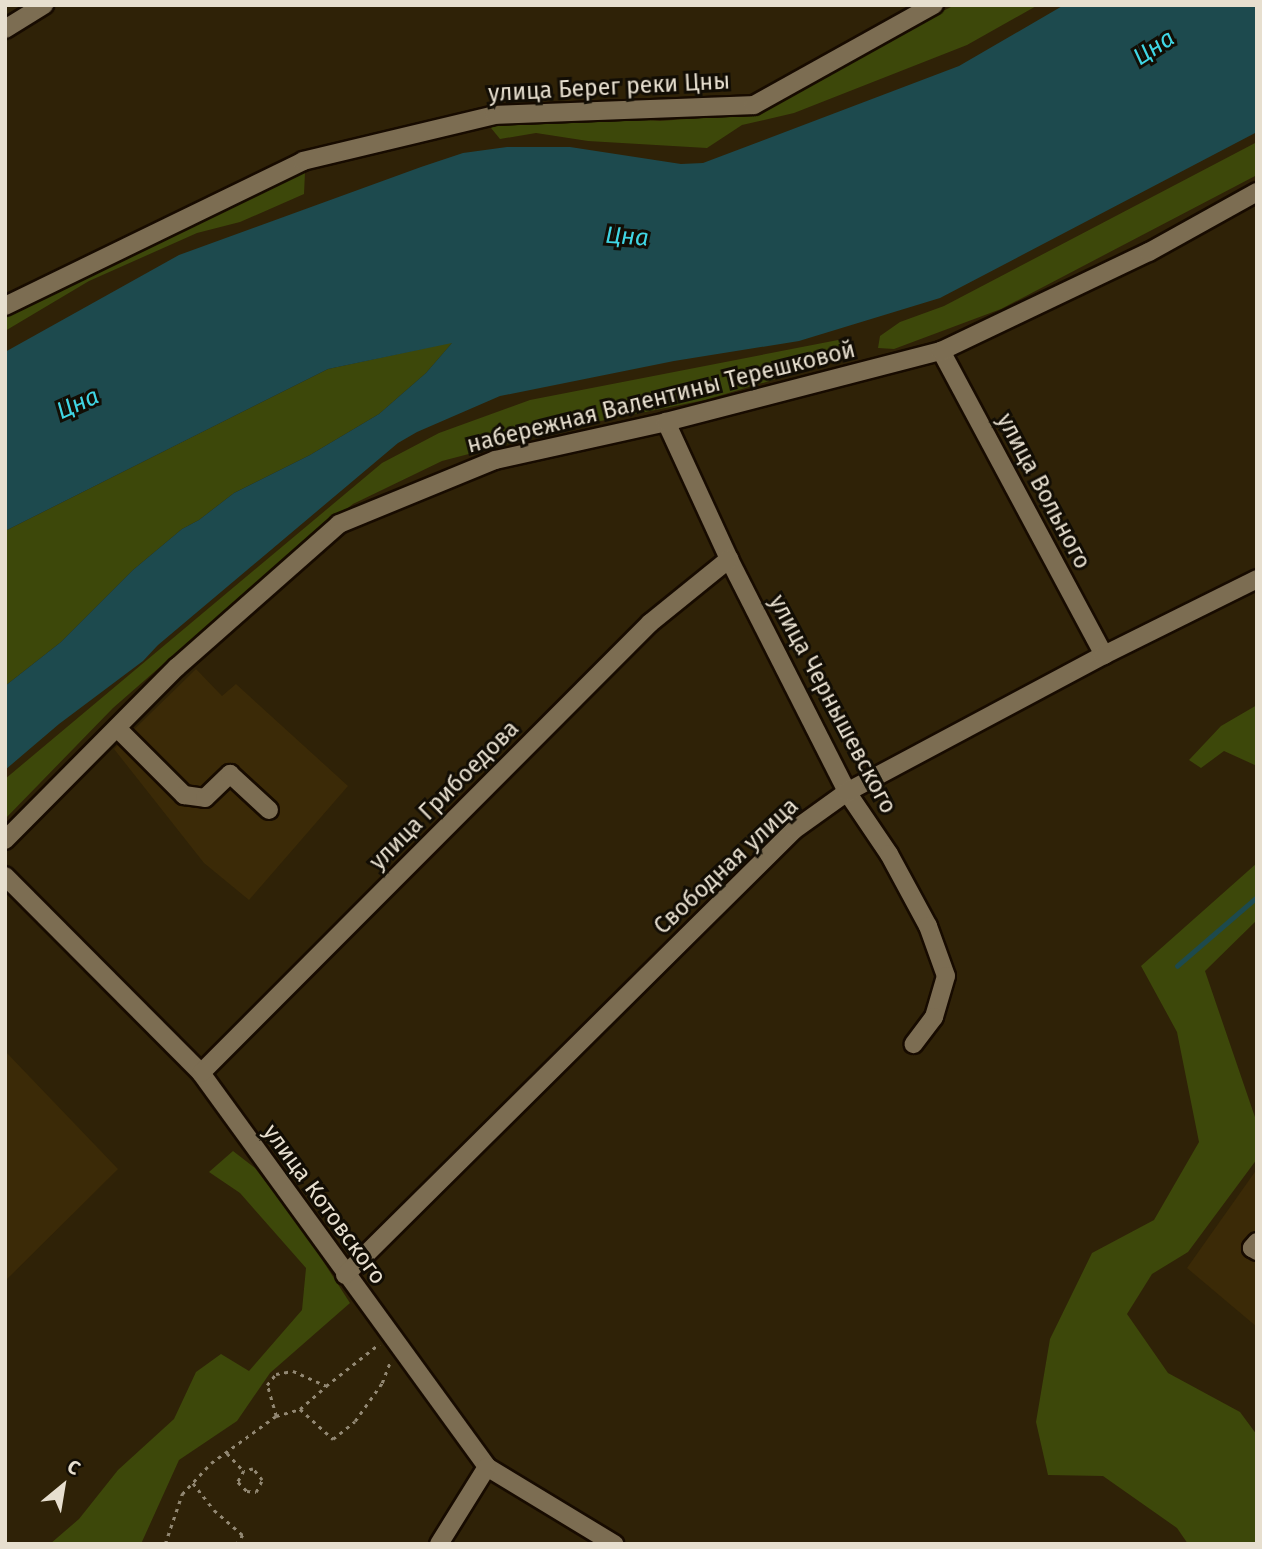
<!DOCTYPE html>
<meta charset="utf-8">
<style>
body{margin:0}
#map{position:relative;width:1262px;height:1549px;overflow:hidden;background:#2f2207;font-family:"Fira Sans",sans-serif}
div>[style]{position:absolute}
.built>*{inset:0;background:#3b2a07}
.green>*{inset:0;background:#3d480a}
.water>*{inset:0;background:#1d4a4e}
.stream>*{height:4.5px;margin:-2.25px;padding:0 2.25px;transform-origin:2.25px;border-radius:2.25px;background:#1d4a4e}
.path>*{height:2.5px;margin-top:-1.25px;transform-origin:0;background:repeating-linear-gradient(90deg,#928873 0 3.5px,transparent 0 8.5px)}
.roads{filter:drop-shadow(2px 0 #170b00) drop-shadow(-2px 0 #170b00) drop-shadow(0 2px #170b00) drop-shadow(0 -2px #170b00)}
.minor>*{height:18px;margin:-9px;padding:0 9px;transform-origin:9px;border-radius:9px;background:#7c6d52}
span{translate:-50% -50%;white-space:nowrap;text-align:center;line-height:1.15;-webkit-text-stroke:6px #120d04;paint-order:stroke}
.street-label{font-size:23px;color:#e7dfcf}
.water-label{font-size:24px;color:#40d6e4;font-style:italic}
.frame{position:absolute;inset:0;border:7px solid #e7dfcf;pointer-events:none}
.north{position:absolute;left:28px;top:1451px;width:70px;height:70px;-webkit-text-stroke:5px #120d04;paint-order:stroke;rotate:30deg;font-size:19px;font-weight:700;line-height:28px;text-align:center;color:#e7dfcf}
.north::after{content:'';display:block;margin:auto;width:24px;height:32px;background:#e7dfcf;clip-path:polygon(50% 0,100% 100%,50% 72%,0 100%)}
</style>
<div id="map">
<div class="built">
<div style="clip-path:polygon(196px 669px,222px 696px,236px 684px,348px 786px,249px 900px,204px 863px,114px 749px)"></div>
<div style="clip-path:polygon(5px 1051px,118px 1169px,5px 1281px)"></div>
<div style="clip-path:polygon(1257px 1169px,1257px 1327px,1187px 1268px)"></div>
</div>
<div class="green">
<div style="clip-path:polygon(955px 5px,1038px 5px,967px 45px,794px 113px,742px 125px,707px 148px,588px 141px,536px 133px,500px 139px,491px 128px,497px 119px,588px 117px,660px 121px,751px 114px,856px 54px)"></div>
<div style="clip-path:polygon(1257px 142px,1257px 175px,1001px 309px,894px 349px,878px 348px,880px 336px,900px 322px,944px 306px)"></div>
<div style="clip-path:polygon(305px 172px,304px 194px,240px 222px,197px 233px,89px 281px,5px 331px,5px 315px,204px 215px)"></div>
<div style="clip-path:polygon(838px 340px,852px 343px,837px 361px,705px 400px,576px 426px,442px 461px,353px 504px,296px 548px,113px 708px,5px 819px,5px 779px,382px 463px,439px 433px,530px 400px)"></div>
<div style="clip-path:polygon(453px 342px,426px 373px,379px 414px,310px 455px,234px 493px,199px 520px,182px 529px,133px 570px,61px 642px,5px 686px,5px 531px,328px 369px)"></div>
<div style="clip-path:polygon(1257px 705px,1257px 766px,1224px 751px,1201px 768px,1189px 760px,1221px 726px)"></div>
<div style="clip-path:polygon(1257px 863px,1257px 920px,1205px 971px,1257px 1123px,1257px 1159px,1188px 1252px,1152px 1274px,1127px 1314px,1168px 1373px,1240px 1412px,1257px 1435px,1257px 1544px,1188px 1544px,1177px 1528px,1103px 1476px,1048px 1475px,1036px 1422px,1050px 1339px,1092px 1253px,1154px 1220px,1199px 1142px,1177px 1032px,1141px 966px)"></div>
<div style="clip-path:polygon(233px 1151px,255px 1168px,305px 1233px,350px 1303px,270px 1373px,237px 1421px,179px 1460px,141px 1544px,50px 1544px,79px 1519px,118px 1470px,174px 1419px,196px 1372px,221px 1354px,249px 1371px,302px 1310px,306px 1268px,240px 1193px,209px 1172px)"></div>
</div>
<div class="water">
<div style="clip-path:polygon(1064px 5px,1257px 5px,1257px 132px,940px 298px,799px 341px,674px 361px,500px 396px,417px 432px,398px 443px,158px 645px,143px 661px,59px 724px,5px 770px,5px 686px,61px 642px,133px 570px,182px 529px,199px 520px,234px 493px,310px 455px,379px 414px,426px 373px,452px 343px,328px 369px,5px 531px,5px 352px,179px 255px,421px 167px,463px 153px,507px 147px,570px 147px,681px 164px,703px 163px,959px 66px)"></div>
</div>
<div class="stream">
<div style="left:1177px;top:966px;width:106px;rotate:-40.8deg"></div>
</div>
<div class="path">
<div style="left:300px;top:1409px;width:45px;rotate:42.3deg"></div>
<div style="left:333px;top:1439px;width:28px;rotate:-39deg"></div>
<div style="left:355px;top:1421px;width:47px;rotate:-54.6deg"></div>
<div style="left:382px;top:1383px;width:22px;rotate:-69deg"></div>
<div style="left:276px;top:1416px;width:25px;rotate:-16deg"></div>
<div style="left:300px;top:1409px;width:35px;rotate:-41deg"></div>
<div style="left:227px;top:1453px;width:25px;rotate:47deg"></div>
<div style="left:244px;top:1471px;width:13px;rotate:119deg"></div>
<div style="left:238px;top:1482px;width:13px;rotate:45deg"></div>
<div style="left:247px;top:1491px;width:9px;rotate:6deg"></div>
<div style="left:256px;top:1492px;width:13px;rotate:-63deg"></div>
<div style="left:262px;top:1480px;width:14px;rotate:-129deg"></div>
<div style="left:253px;top:1469px;width:9px;rotate:167deg"></div>
<div style="left:193px;top:1483px;width:34px;rotate:52deg"></div>
<div style="left:214px;top:1510px;width:38px;rotate:41deg"></div>
<div style="left:243px;top:1535px;width:11px;rotate:124deg"></div>
<div style="left:165px;top:1544px;width:53px;rotate:-71.2deg"></div>
<div style="left:182px;top:1494px;width:42px;rotate:-46.9deg"></div>
<div style="left:211px;top:1463px;width:80px;rotate:-35.9deg"></div>
<div style="left:276px;top:1416px;width:32px;rotate:-106deg"></div>
<div style="left:267px;top:1385px;width:14px;rotate:-51deg"></div>
<div style="left:276px;top:1374px;width:17px;rotate:-10deg"></div>
<div style="left:293px;top:1371px;width:36px;rotate:24deg"></div>
<div style="left:326px;top:1386px;width:68px;rotate:-38.4deg"></div>
</div>
<div class="roads">
<div class="minor">
<div style="left:5px;top:29px;width:46px;rotate:-31.6deg"></div>
<div style="left:5px;top:306px;width:331px;rotate:-25.9deg"></div>
<div style="left:303px;top:161px;width:196px;rotate:-13.5deg"></div>
<div style="left:494px;top:115px;width:260px;rotate:-2.2deg"></div>
<div style="left:754px;top:105px;width:206px;rotate:-29.1deg"></div>
<div style="left:941px;top:351px;width:345px;rotate:61.8deg"></div>
<div style="left:666px;top:422px;width:151px;rotate:65.3deg"></div>
<div style="left:729px;top:559px;width:261px;rotate:63.1deg"></div>
<div style="left:847px;top:792px;width:75px;rotate:55.9deg"></div>
<div style="left:889px;top:854px;width:82px;rotate:61.6deg"></div>
<div style="left:928px;top:926px;width:53px;rotate:70.2deg"></div>
<div style="left:946px;top:976px;width:43px;rotate:106.3deg"></div>
<div style="left:934px;top:1017px;width:34px;rotate:127deg"></div>
<div style="left:117px;top:728px;width:95px;rotate:45deg"></div>
<div style="left:184px;top:795px;width:21px;rotate:8deg"></div>
<div style="left:205px;top:798px;width:35px;rotate:-44deg"></div>
<div style="left:230px;top:774px;width:53px;rotate:42.7deg"></div>
<div style="left:5px;top:840px;width:244px;rotate:-45.2deg"></div>
<div style="left:177px;top:667px;width:216px;rotate:-41.4deg"></div>
<div style="left:339px;top:524px;width:169px;rotate:-22.3deg"></div>
<div style="left:495px;top:460px;width:175px;rotate:-12.5deg"></div>
<div style="left:666px;top:422px;width:284px;rotate:-14.5deg"></div>
<div style="left:941px;top:351px;width:230px;rotate:-25.5deg"></div>
<div style="left:1149px;top:252px;width:124px;rotate:-29.1deg"></div>
<div style="left:5px;top:876px;width:278px;rotate:45.1deg"></div>
<div style="left:201px;top:1073px;width:487px;rotate:54deg"></div>
<div style="left:487px;top:1467px;width:149px;rotate:31.2deg"></div>
<div style="left:201px;top:1073px;width:636px;rotate:-45.06deg"></div>
<div style="left:650px;top:623px;width:102px;rotate:-39deg"></div>
<div style="left:1257px;top:1242px;width:8px;rotate:130deg"></div>
<div style="left:1252px;top:1248px;width:6px;rotate:31deg"></div>
<div style="left:345px;top:1275px;width:632px;rotate:-44.74deg"></div>
<div style="left:794px;top:830px;width:65px;rotate:-35.6deg"></div>
<div style="left:847px;top:792px;width:291px;rotate:-28.1deg"></div>
<div style="left:1104px;top:655px;width:171px;rotate:-26.4deg"></div>
<div style="left:439px;top:1544px;width:91px;rotate:-58.1deg"></div>
</div>
</div>
<div class="street-label">
<span style="left:609px;top:87px;rotate:-3deg">улица Берег реки Цны</span>
<span style="left:661px;top:397px;rotate:-14deg">набережная Валентины Терешковой</span>
<span style="left:1044px;top:491px;rotate:62deg">улица Вольного</span>
<span style="left:833px;top:704px;rotate:62deg">улица Чернышевского</span>
<span style="left:444px;top:795px;rotate:-45deg">улица Грибоедова</span>
<span style="left:726px;top:866px;rotate:-43deg">Свободная улица</span>
<span style="left:325px;top:1204px;rotate:54deg">улица Котовского</span>
</div>
<div class="water-label">
<span style="left:1154px;top:48px;rotate:-33deg">Цна</span>
<span style="left:627px;top:237px;rotate:4deg">Цна</span>
<span style="left:78px;top:404px;rotate:-24deg">Цна</span>
</div>
<div class="frame"></div>
<div class="north">С</div>
</div>
